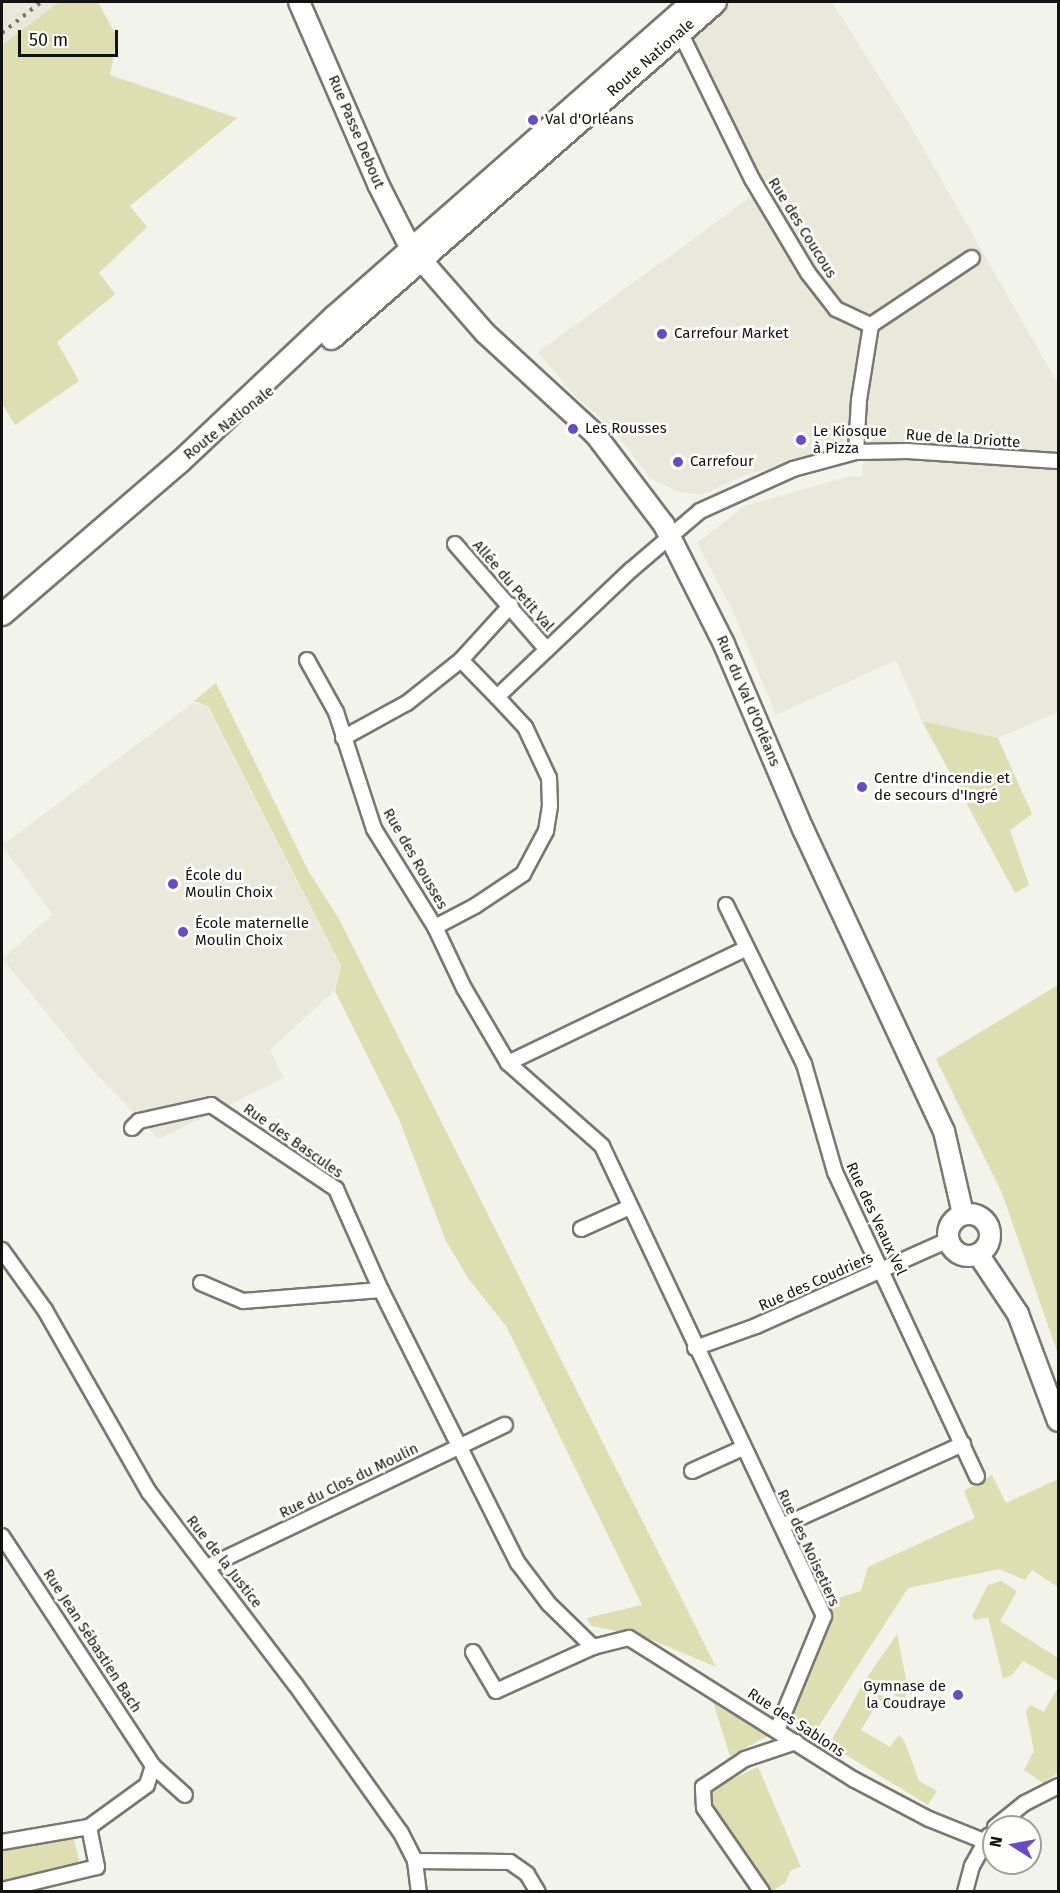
<!DOCTYPE html>
<meta charset="utf-8">
<style>
body{margin:0}
#map{position:relative;width:1060px;height:1893px;overflow:hidden;background:#f2f3eb;font-family:"Fira Sans",sans-serif}
div>[style]{position:absolute}
.built>*{inset:0;background:#e8e9da}
.green>*{inset:0;background:#dddeb1}
.roads{filter:drop-shadow(2px 0 #787872) drop-shadow(-2px 0 #787872) drop-shadow(0 2px #787872) drop-shadow(0 -2px #787872)}
.street>*{height:14px;margin:-7px;padding:0 7px;transform-origin:7px;border-radius:7px;background:#fff}
.secondary>*{height:20px;margin:-10px;padding:0 10px;transform-origin:10px;border-radius:10px;background:#fff}
.secondary>.ring{margin:-10px;padding:0;box-sizing:content-box;background:none;border:20px solid #fff;border-radius:50%}
.primary>*{height:21px;margin:-10.5px;padding:0 10.5px;transform-origin:10.5px;border-radius:10.5px;background:#fff}
.rail>*{height:4px;margin-top:-2px;transform-origin:0;background:repeating-linear-gradient(90deg,#72736e 0 3px,transparent 0 9px)}
.dots>*{width:16px;height:16px;translate:-50% -50%;box-sizing:border-box;border:3px solid #fffffe;border-radius:50%}
span{translate:-50% -50%;white-space:nowrap;text-align:center;line-height:1.15;-webkit-text-stroke:5px #fffffe;paint-order:stroke}
.street-label{font-size:15px;color:#121210}
.poi-label{font-size:15px;color:#121210}
.left{translate:0 -50%;text-align:left}
.right{translate:-100% -50%;text-align:right}
.frame{position:absolute;inset:0;border:3px solid #121210;pointer-events:none}
.north{position:absolute;left:982px;top:1815px;width:60px;height:60px;box-sizing:border-box;background:#fffffe;border:2px solid #a0a09f;border-radius:50%;rotate:281deg;font-size:16px;font-weight:700;line-height:24px;text-align:center;color:#121210}
.north::after{content:'';display:block;margin:auto;width:21px;height:27px;background:#684cc5;clip-path:polygon(50% 0,100% 100%,50% 72%,0 100%)}
.scale{position:absolute;left:18px;top:30px;width:100px;height:27px;box-sizing:border-box;border:3px solid #121210;border-top:0;padding-left:8px;font-size:18px;line-height:21px;white-space:nowrap;color:#121210;-webkit-text-stroke:4px #fffffe;paint-order:stroke}
</style>
<div id="map">
<div class="built">
<div style="clip-path:polygon(2px 2px,59px 2px,2px 45px)"></div>
<div style="clip-path:polygon(730px 2px,832px 2px,910px 125px,1058px 384px,1058px 712px,998px 738px,922px 721px,896px 660px,776px 715px,733px 611px,697px 543px,745px 506px,850px 476px,862px 477px,865px 448px,834px 451px,745px 475px,702px 495px,679px 492px,650px 478px,612px 428px,576px 397px,538px 352px,752px 196px,786px 238px,679px 34px,693px 33px)"></div>
<div style="clip-path:polygon(193px 703px,207px 706px,340px 966px,334px 991px,270px 1050px,284px 1078px,159px 1139px,95px 1073px,3px 959px,52px 914px,2px 845px)"></div>
</div>
<div class="green">
<div style="clip-path:polygon(59px 2px,98px 2px,117px 37px,110px 75px,237px 118px,130px 206px,147px 227px,99px 273px,115px 294px,57px 342px,79px 381px,15px 425px,2px 403px,2px 45px)"></div>
<div style="clip-path:polygon(216px 683px,309px 872px,339px 919px,716px 1667px,643px 1636px,591px 1626px,587px 1618px,642px 1605px,506px 1326px,468px 1278px,446px 1241px,399px 1119px,335px 991px,341px 966px,208px 706px,194px 701px)"></div>
<div style="clip-path:polygon(922px 721px,998px 738px,1032px 814px,1010px 830px,1029px 885px,1015px 893px)"></div>
<div style="clip-path:polygon(1058px 985px,1058px 1354px,1002px 1193px,936px 1059px)"></div>
<div style="clip-path:polygon(992px 1475px,1006px 1503px,1058px 1479px,1058px 1587px,1032px 1570px,1025px 1580px,999px 1569px,908px 1588px,813px 1735px,791px 1719px,831px 1619px,828px 1601px,861px 1591px,868px 1567px,975px 1518px,964px 1491px)"></div>
<div style="clip-path:polygon(1001px 1581px,1017px 1591px,1000px 1621px,1058px 1658px,1058px 1681px,1023px 1661px,1012px 1675px,1003px 1678px,988px 1617px,975px 1620px,972px 1616px,988px 1585px)"></div>
<div style="clip-path:polygon(897px 1634px,908px 1689px,904px 1700px,866px 1679px)"></div>
<div style="clip-path:polygon(862px 1686px,894px 1702px,892px 1708px,879px 1700px,861px 1730px,890px 1747px,899px 1735px,904px 1740px,919px 1781px,937px 1791px,928px 1805px,838px 1750px,832px 1739px)"></div>
<div style="clip-path:polygon(1058px 1687px,1058px 1773px,1043px 1783px,1024px 1770px,1034px 1751px,1026px 1711px,1030px 1705px,1044px 1712px)"></div>
<div style="clip-path:polygon(713px 1702px,764px 1733px,768px 1736px,730px 1756px)"></div>
<div style="clip-path:polygon(758px 1767px,801px 1867px,791px 1870px,785px 1883px,772px 1891px,706px 1801px,708px 1790px)"></div>
<div style="clip-path:polygon(72px 1832px,80px 1864px,2px 1882px,2px 1848px)"></div>
</div>
<div class="roads">
<div class="street">
<div style="left:678px;top:28px;width:168px;rotate:63.9deg"></div>
<div style="left:752px;top:179px;width:109px;rotate:59.2deg"></div>
<div style="left:808px;top:273px;width:46px;rotate:52.1deg"></div>
<div style="left:836px;top:309px;width:38px;rotate:25deg"></div>
<div style="left:856px;top:452px;width:52px;rotate:-86.7deg"></div>
<div style="left:859px;top:400px;width:76px;rotate:-80.9deg"></div>
<div style="left:871px;top:325px;width:121px;rotate:-33.6deg"></div>
<div style="left:455px;top:544px;width:140px;rotate:49deg"></div>
<div style="left:307px;top:660px;width:60px;rotate:60.9deg"></div>
<div style="left:336px;top:712px;width:123px;rotate:72deg"></div>
<div style="left:374px;top:829px;width:115px;rotate:58.1deg"></div>
<div style="left:435px;top:927px;width:68px;rotate:64.6deg"></div>
<div style="left:464px;top:988px;width:87px;rotate:59.6deg"></div>
<div style="left:508px;top:1063px;width:125px;rotate:41.4deg"></div>
<div style="left:602px;top:1146px;width:520px;rotate:64.72deg"></div>
<div style="left:824px;top:1616px;width:123px;rotate:112.4deg"></div>
<div style="left:461px;top:660px;width:52px;rotate:45.8deg"></div>
<div style="left:343px;top:738px;width:73px;rotate:-28.7deg"></div>
<div style="left:407px;top:703px;width:69px;rotate:-38.5deg"></div>
<div style="left:461px;top:660px;width:74px;rotate:-47.7deg"></div>
<div style="left:726px;top:905px;width:177px;rotate:63.9deg"></div>
<div style="left:804px;top:1064px;width:112px;rotate:74deg"></div>
<div style="left:835px;top:1172px;width:336px;rotate:65deg"></div>
<div style="left:435px;top:927px;width:45px;rotate:-27.7deg"></div>
<div style="left:475px;top:906px;width:58px;rotate:-33.7deg"></div>
<div style="left:523px;top:874px;width:49px;rotate:-61.9deg"></div>
<div style="left:546px;top:831px;width:25px;rotate:-81deg"></div>
<div style="left:550px;top:806px;width:28px;rotate:-92deg"></div>
<div style="left:549px;top:778px;width:56px;rotate:-115.2deg"></div>
<div style="left:525px;top:727px;width:41px;rotate:-133deg"></div>
<div style="left:497px;top:697px;width:185px;rotate:-43.5deg"></div>
<div style="left:631px;top:570px;width:91px;rotate:-40.5deg"></div>
<div style="left:700px;top:511px;width:102px;rotate:-24.3deg"></div>
<div style="left:793px;top:469px;width:65px;rotate:-15.1deg"></div>
<div style="left:856px;top:452px;width:51px;rotate:-1.1deg"></div>
<div style="left:907px;top:451px;width:151px;rotate:3.8deg"></div>
<div style="left:508px;top:1063px;width:265px;rotate:-25.7deg"></div>
<div style="left:132px;top:1128px;width:10px;rotate:-45deg"></div>
<div style="left:139px;top:1121px;width:74px;rotate:-12.5deg"></div>
<div style="left:211px;top:1105px;width:151px;rotate:33.9deg"></div>
<div style="left:336px;top:1189px;width:111px;rotate:66deg"></div>
<div style="left:381px;top:1290px;width:305px;rotate:63.4deg"></div>
<div style="left:518px;top:1563px;width:51px;rotate:52.9deg"></div>
<div style="left:549px;top:1604px;width:62px;rotate:44.3deg"></div>
<div style="left:593px;top:1647px;width:37px;rotate:-14deg"></div>
<div style="left:629px;top:1638px;width:265px;rotate:32.2deg"></div>
<div style="left:853px;top:1779px;width:86px;rotate:27.8deg"></div>
<div style="left:929px;top:1819px;width:59px;rotate:21.8deg"></div>
<div style="left:581px;top:1229px;width:54px;rotate:-24.2deg"></div>
<div style="left:2px;top:1250px;width:74px;rotate:54.4deg"></div>
<div style="left:45px;top:1310px;width:210px;rotate:60.3deg"></div>
<div style="left:149px;top:1492px;width:241px;rotate:52.8deg"></div>
<div style="left:295px;top:1684px;width:183px;rotate:54.6deg"></div>
<div style="left:401px;top:1833px;width:31px;rotate:63deg"></div>
<div style="left:415px;top:1861px;width:31px;rotate:83deg"></div>
<div style="left:201px;top:1283px;width:46px;rotate:23.2deg"></div>
<div style="left:243px;top:1301px;width:138px;rotate:-4.6deg"></div>
<div style="left:695px;top:1348px;width:65px;rotate:-19.8deg"></div>
<div style="left:756px;top:1326px;width:210px;rotate:-24.1deg"></div>
<div style="left:692px;top:1471px;width:56px;rotate:-24.3deg"></div>
<div style="left:782px;top:1526px;width:199px;rotate:-24.4deg"></div>
<div style="left:2px;top:1536px;width:275px;rotate:56.7deg"></div>
<div style="left:153px;top:1766px;width:20px;rotate:108deg"></div>
<div style="left:147px;top:1785px;width:72px;rotate:144.1deg"></div>
<div style="left:207px;top:1567px;width:330px;rotate:-25.5deg"></div>
<div style="left:473px;top:1652px;width:45px;rotate:59.5deg"></div>
<div style="left:496px;top:1691px;width:107px;rotate:-24.4deg"></div>
<div style="left:153px;top:1766px;width:43px;rotate:42.2deg"></div>
<div style="left:995px;top:1827px;width:38px;rotate:-39deg"></div>
<div style="left:1025px;top:1803px;width:37px;rotate:-27deg"></div>
<div style="left:2px;top:1842px;width:88px;rotate:-9.8deg"></div>
<div style="left:89px;top:1827px;width:41px;rotate:78.7deg"></div>
<div style="left:97px;top:1867px;width:98px;rotate:166.4deg"></div>
<div style="left:415px;top:1861px;width:95px;rotate:0.6deg"></div>
<div style="left:510px;top:1862px;width:21px;rotate:35deg"></div>
<div style="left:527px;top:1874px;width:21px;rotate:59deg"></div>
<div style="left:762px;top:1892px;width:102px;rotate:-124.6deg"></div>
<div style="left:704px;top:1808px;width:21px;rotate:-93deg"></div>
<div style="left:703px;top:1787px;width:50px;rotate:-33.7deg"></div>
<div style="left:745px;top:1759px;width:54px;rotate:-18.4deg"></div>
<div style="left:965px;top:1892px;width:27px;rotate:-75deg"></div>
<div style="left:972px;top:1866px;width:35px;rotate:-61deg"></div>
</div>
<div class="secondary">
<div style="left:299px;top:2px;width:198px;rotate:66.5deg"></div>
<div style="left:378px;top:184px;width:71px;rotate:63.1deg"></div>
<div style="left:410px;top:247px;width:114px;rotate:48.9deg"></div>
<div style="left:485px;top:333px;width:149px;rotate:42.6deg"></div>
<div style="left:595px;top:434px;width:114px;rotate:52.8deg"></div>
<div style="left:664px;top:525px;width:133px;rotate:63.2deg"></div>
<div style="left:724px;top:644px;width:201px;rotate:66.9deg"></div>
<div style="left:803px;top:829px;width:333px;rotate:65deg"></div>
<div style="left:944px;top:1131px;width:85px;rotate:77.1deg"></div>
<div class="ring" style="left:948px;top:1214px;width:22px;height:22px"></div>
<div style="left:978px;top:1254px;width:72px;rotate:56.3deg"></div>
<div style="left:1018px;top:1314px;width:114px;rotate:69.5deg"></div>
</div>
<div class="primary">
<div style="left:331px;top:338px;width:510px;rotate:-41.19deg"></div>
<div style="left:2px;top:614px;width:233px;rotate:-40.7deg"></div>
<div style="left:179px;top:462px;width:213px;rotate:-43.3deg"></div>
<div style="left:334px;top:316px;width:475px;rotate:-41.3deg"></div>
</div>
</div>
<div class="rail">
<div style="left:2px;top:33px;width:50px;rotate:-38.5deg"></div>
</div>
<div class="dots">
<div style="left:533px;top:120px;background:#684cc5"></div>
<div style="left:662px;top:334px;background:#684cc5"></div>
<div style="left:573px;top:429px;background:#684cc5"></div>
<div style="left:801px;top:440px;background:#684cc5"></div>
<div style="left:678px;top:462px;background:#684cc5"></div>
<div style="left:862px;top:787px;background:#684cc5"></div>
<div style="left:173px;top:884px;background:#684cc5"></div>
<div style="left:183px;top:932px;background:#684cc5"></div>
<div style="left:958px;top:1695px;background:#684cc5"></div>
</div>
<div class="street-label">
<span style="left:651px;top:58px;rotate:-41deg">Route Nationale</span>
<span style="left:356px;top:132px;rotate:67deg">Rue Passe Debout</span>
<span style="left:802px;top:228px;rotate:58deg">Rue des Coucous</span>
<span style="left:229px;top:423px;rotate:-38deg">Route Nationale</span>
<span style="left:963px;top:439px;rotate:4deg">Rue de la Driotte</span>
<span style="left:513px;top:586px;rotate:49deg">Allée du Petit Val</span>
<span style="left:748px;top:701px;rotate:67deg">Rue du Val d'Orléans</span>
<span style="left:415px;top:859px;rotate:60deg">Rue des Rousses</span>
<span style="left:293px;top:1141px;rotate:35deg">Rue des Bascules</span>
<span style="left:876px;top:1219px;rotate:65deg">Rue des Veaux Vel</span>
<span style="left:816px;top:1282px;rotate:-24deg">Rue des Coudriers</span>
<span style="left:349px;top:1481px;rotate:-26deg">Rue du Clos du Moulin</span>
<span style="left:808px;top:1548px;rotate:65deg">Rue des Noisetiers</span>
<span style="left:224px;top:1562px;rotate:52deg">Rue de la Justice</span>
<span style="left:92px;top:1641px;rotate:57deg">Rue Jean Sébastien Bach</span>
<span style="left:796px;top:1723px;rotate:33deg">Rue des Sablons</span>
</div>
<div class="poi-label">
<span class="left" style="left:545px;top:120px">Val d'Orléans</span>
<span class="left" style="left:674px;top:334px">Carrefour Market</span>
<span class="left" style="left:585px;top:429px">Les Rousses</span>
<span class="left" style="left:813px;top:440px">Le Kiosque<br>à Pizza</span>
<span class="left" style="left:690px;top:462px">Carrefour</span>
<span class="left" style="left:874px;top:787px">Centre d'incendie et<br>de secours d'Ingré</span>
<span class="left" style="left:185px;top:884px">École du<br>Moulin Choix</span>
<span class="left" style="left:195px;top:932px">École maternelle<br>Moulin Choix</span>
<span class="right" style="left:946px;top:1695px">Gymnase de<br>la Coudraye</span>
</div>
<div class="frame"></div>
<div class="north">N</div>
<div class="scale">50 m</div>
</div>
